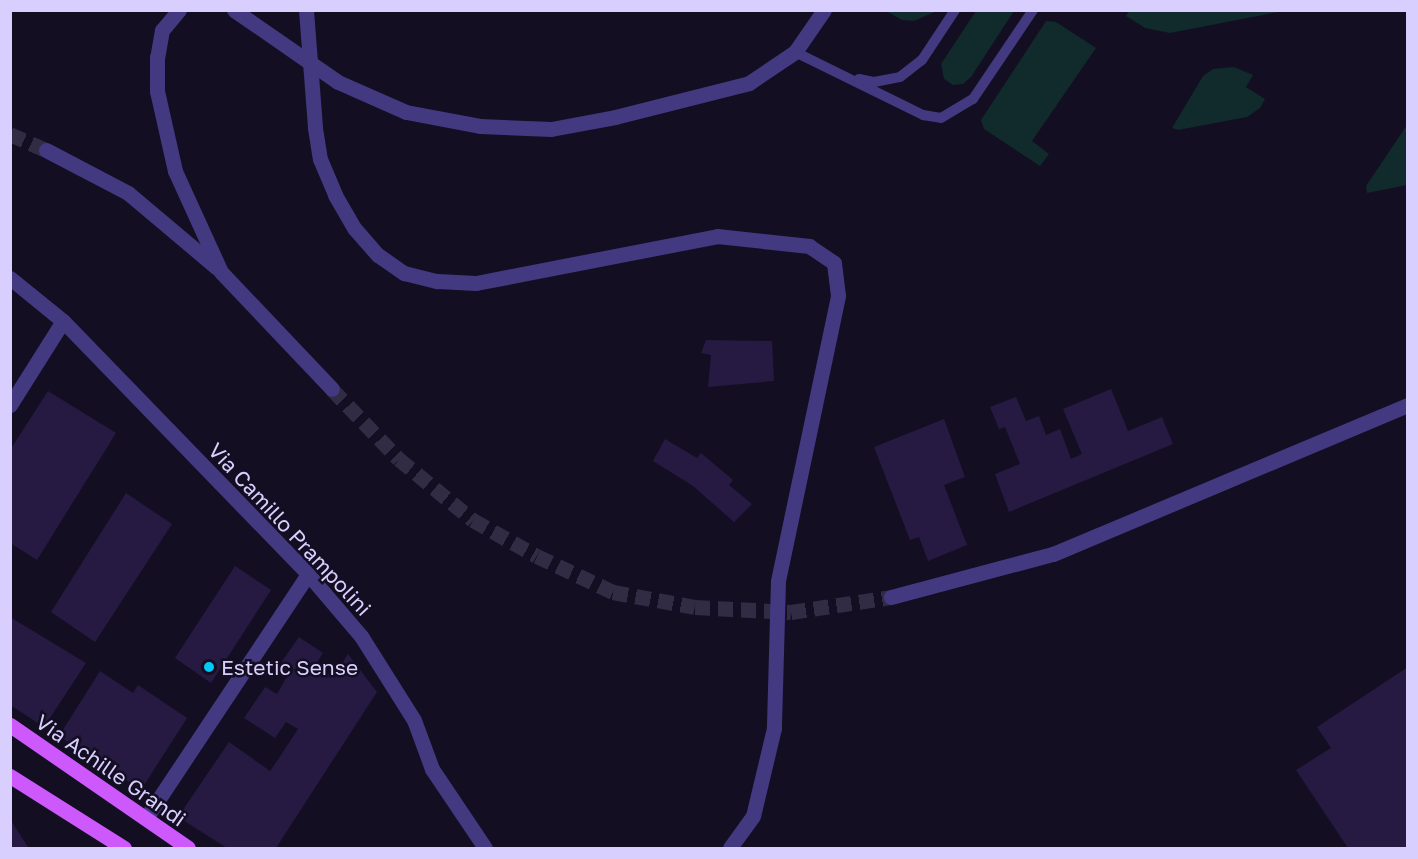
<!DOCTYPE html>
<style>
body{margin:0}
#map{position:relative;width:1418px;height:859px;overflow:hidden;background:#130e22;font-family:"Golos Text",sans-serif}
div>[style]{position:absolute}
.green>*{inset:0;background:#112a2c}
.building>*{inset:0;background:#261a42}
.street-tunnel>*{height:15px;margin-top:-7.5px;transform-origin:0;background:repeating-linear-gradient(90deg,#312b43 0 15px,transparent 0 23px)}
.lane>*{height:10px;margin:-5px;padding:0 5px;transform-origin:5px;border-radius:5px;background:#423980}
.street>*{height:15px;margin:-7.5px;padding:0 7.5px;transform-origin:7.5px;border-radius:7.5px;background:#423980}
.primary>*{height:15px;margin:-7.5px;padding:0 7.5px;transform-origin:7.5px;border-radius:7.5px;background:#cd58fc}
.street-bridge>*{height:15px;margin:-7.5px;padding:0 7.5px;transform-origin:7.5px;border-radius:7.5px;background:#423980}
.dots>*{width:16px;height:16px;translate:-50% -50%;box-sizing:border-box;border:3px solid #130e22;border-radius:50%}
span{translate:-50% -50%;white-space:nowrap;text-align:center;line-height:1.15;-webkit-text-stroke:5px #130e22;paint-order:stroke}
.street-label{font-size:21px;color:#d9cffe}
.poi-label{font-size:21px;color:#d9cffe}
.left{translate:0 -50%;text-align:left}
.frame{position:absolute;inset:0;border:12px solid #d9cffe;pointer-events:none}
</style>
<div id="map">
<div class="green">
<div style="clip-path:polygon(1130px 10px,1276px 10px,1278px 12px,1170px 33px,1145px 28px,1126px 16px)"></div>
<div style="clip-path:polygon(886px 11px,937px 11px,914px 21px,902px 20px)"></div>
<div style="clip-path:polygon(976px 11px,1014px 11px,971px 77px,963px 84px,953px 85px,944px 79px,941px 64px)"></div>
<div style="clip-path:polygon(1046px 21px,1056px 22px,1096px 48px,1032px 141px,1049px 154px,1040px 166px,984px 129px,981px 120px)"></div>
<div style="clip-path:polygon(1234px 67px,1253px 75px,1246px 87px,1265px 99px,1260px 108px,1247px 117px,1178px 130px,1172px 128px,1203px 76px,1213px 69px)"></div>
<div style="clip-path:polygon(1407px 125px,1407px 185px,1367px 193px,1366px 186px)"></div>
</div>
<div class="building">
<div style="clip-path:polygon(706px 340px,772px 341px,774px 381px,708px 387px,711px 355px,701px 353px)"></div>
<div style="clip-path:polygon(1111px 389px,1128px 431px,1162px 417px,1173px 444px,1009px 512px,995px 474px,1020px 464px,1005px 427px,999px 429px,990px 407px,1016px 397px,1026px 421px,1039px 416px,1046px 435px,1060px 429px,1071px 459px,1082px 454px,1063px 409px)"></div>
<div style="clip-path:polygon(48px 391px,116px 433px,37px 560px,10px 543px,10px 450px)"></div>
<div style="clip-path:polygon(944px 419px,965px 477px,944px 485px,967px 545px,928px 561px,919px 537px,910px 540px,874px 447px)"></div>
<div style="clip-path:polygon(665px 439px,697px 458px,701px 453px,733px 480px,729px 485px,752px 504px,734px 522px,693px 486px,653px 461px)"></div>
<div style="clip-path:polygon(126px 493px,172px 524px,95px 642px,51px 612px)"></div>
<div style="clip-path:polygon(235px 566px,271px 590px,211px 683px,175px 658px)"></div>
<div style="clip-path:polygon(10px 617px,86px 663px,44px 727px,10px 705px)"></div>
<div style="clip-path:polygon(299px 637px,323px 653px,315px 666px,333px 677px,348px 654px,377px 692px,276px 848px,227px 848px,178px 817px,229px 742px,270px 771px,279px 758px,298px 729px,286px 722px,275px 738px,244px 718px,265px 687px,277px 694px,289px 673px,278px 667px)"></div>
<div style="clip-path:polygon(1408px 667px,1408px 848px,1348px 848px,1296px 770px,1331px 748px,1317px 727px)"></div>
<div style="clip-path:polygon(100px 671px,133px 693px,138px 685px,187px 718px,141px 790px,59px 736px)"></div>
<div style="clip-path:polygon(10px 819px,28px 847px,25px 848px,10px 848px)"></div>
</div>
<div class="street-tunnel">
<div style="left:10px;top:134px;width:39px;rotate:24deg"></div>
<div style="left:332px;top:389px;width:97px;rotate:46.3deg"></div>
<div style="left:399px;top:459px;width:96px;rotate:39.5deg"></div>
<div style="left:473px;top:520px;width:73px;rotate:29.4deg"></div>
<div style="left:537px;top:556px;width:84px;rotate:25.3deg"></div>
<div style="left:613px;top:592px;width:83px;rotate:10.4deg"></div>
<div style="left:695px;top:607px;width:96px;rotate:3deg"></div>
<div style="left:791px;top:612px;width:101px;rotate:-8.5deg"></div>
</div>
<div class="lane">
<div style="left:795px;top:52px;width:143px;rotate:26.2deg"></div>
<div style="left:923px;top:115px;width:18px;rotate:9deg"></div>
<div style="left:941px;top:118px;width:37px;rotate:-31deg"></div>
<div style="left:973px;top:99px;width:107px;rotate:-56deg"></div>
<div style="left:859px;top:79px;width:15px;rotate:11deg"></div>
<div style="left:874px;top:82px;width:26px;rotate:-11deg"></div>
<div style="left:900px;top:77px;width:28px;rotate:-38deg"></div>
<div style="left:922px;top:60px;width:60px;rotate:-56.6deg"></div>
</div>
<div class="street">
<div style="left:179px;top:10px;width:26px;rotate:130deg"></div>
<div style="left:162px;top:30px;width:27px;rotate:100deg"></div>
<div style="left:157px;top:57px;width:34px;rotate:90deg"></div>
<div style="left:157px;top:91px;width:82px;rotate:77.3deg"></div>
<div style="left:175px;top:171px;width:111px;rotate:65.5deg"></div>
<div style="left:221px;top:272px;width:161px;rotate:46.5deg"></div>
<div style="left:234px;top:10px;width:126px;rotate:34.7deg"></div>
<div style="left:338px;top:82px;width:74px;rotate:23.8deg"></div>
<div style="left:406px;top:112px;width:75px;rotate:10.7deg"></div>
<div style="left:480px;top:126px;width:71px;rotate:2.4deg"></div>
<div style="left:551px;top:129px;width:65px;rotate:-10.6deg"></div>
<div style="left:615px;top:117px;width:138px;rotate:-14.2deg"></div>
<div style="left:749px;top:83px;width:55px;rotate:-34deg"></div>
<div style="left:795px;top:52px;width:51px;rotate:-55.4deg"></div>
<div style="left:315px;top:128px;width:31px;rotate:81deg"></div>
<div style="left:320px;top:159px;width:39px;rotate:67deg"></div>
<div style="left:335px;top:195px;width:39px;rotate:60deg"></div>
<div style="left:355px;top:229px;width:35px;rotate:49deg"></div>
<div style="left:378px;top:255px;width:32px;rotate:35deg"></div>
<div style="left:404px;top:273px;width:34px;rotate:14deg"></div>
<div style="left:437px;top:281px;width:39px;rotate:3deg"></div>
<div style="left:476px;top:283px;width:246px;rotate:-11deg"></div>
<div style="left:717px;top:236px;width:93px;rotate:6.2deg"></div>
<div style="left:809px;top:246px;width:30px;rotate:34deg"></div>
<div style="left:834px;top:263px;width:33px;rotate:83deg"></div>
<div style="left:838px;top:296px;width:291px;rotate:101.9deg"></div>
<div style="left:778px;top:581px;width:147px;rotate:91.6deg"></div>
<div style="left:774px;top:728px;width:90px;rotate:103.4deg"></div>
<div style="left:753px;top:816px;width:39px;rotate:126deg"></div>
<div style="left:46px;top:150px;width:93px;rotate:27.7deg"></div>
<div style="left:128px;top:193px;width:116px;rotate:40.1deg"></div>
<div style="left:10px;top:278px;width:68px;rotate:39.1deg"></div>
<div style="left:63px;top:321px;width:352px;rotate:45.9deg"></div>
<div style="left:308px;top:574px;width:82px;rotate:49.5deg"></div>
<div style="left:361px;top:636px;width:99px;rotate:57.8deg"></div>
<div style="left:414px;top:720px;width:52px;rotate:69.8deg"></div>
<div style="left:432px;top:769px;width:95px;rotate:56.1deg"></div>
<div style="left:10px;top:405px;width:99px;rotate:-57.8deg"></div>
<div style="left:891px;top:597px;width:168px;rotate:-14.9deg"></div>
<div style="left:1053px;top:554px;width:385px;rotate:-22.8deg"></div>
<div style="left:146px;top:818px;width:293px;rotate:-56.4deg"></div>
</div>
<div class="primary">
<div style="left:10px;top:725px;width:216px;rotate:34.6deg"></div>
<div style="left:10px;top:776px;width:135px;rotate:32.3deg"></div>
</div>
<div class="street-bridge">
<div style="left:306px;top:10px;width:118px;rotate:85.6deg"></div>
</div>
<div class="dots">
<div style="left:209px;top:667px;background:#04c8f5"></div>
</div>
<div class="street-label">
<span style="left:290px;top:529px;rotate:47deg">Via Camillo Prampolini</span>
<span style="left:111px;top:770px;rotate:35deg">Via Achille Grandi</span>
</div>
<div class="poi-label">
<span class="left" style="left:221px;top:667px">Estetic Sense</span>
</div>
<div class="frame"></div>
</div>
